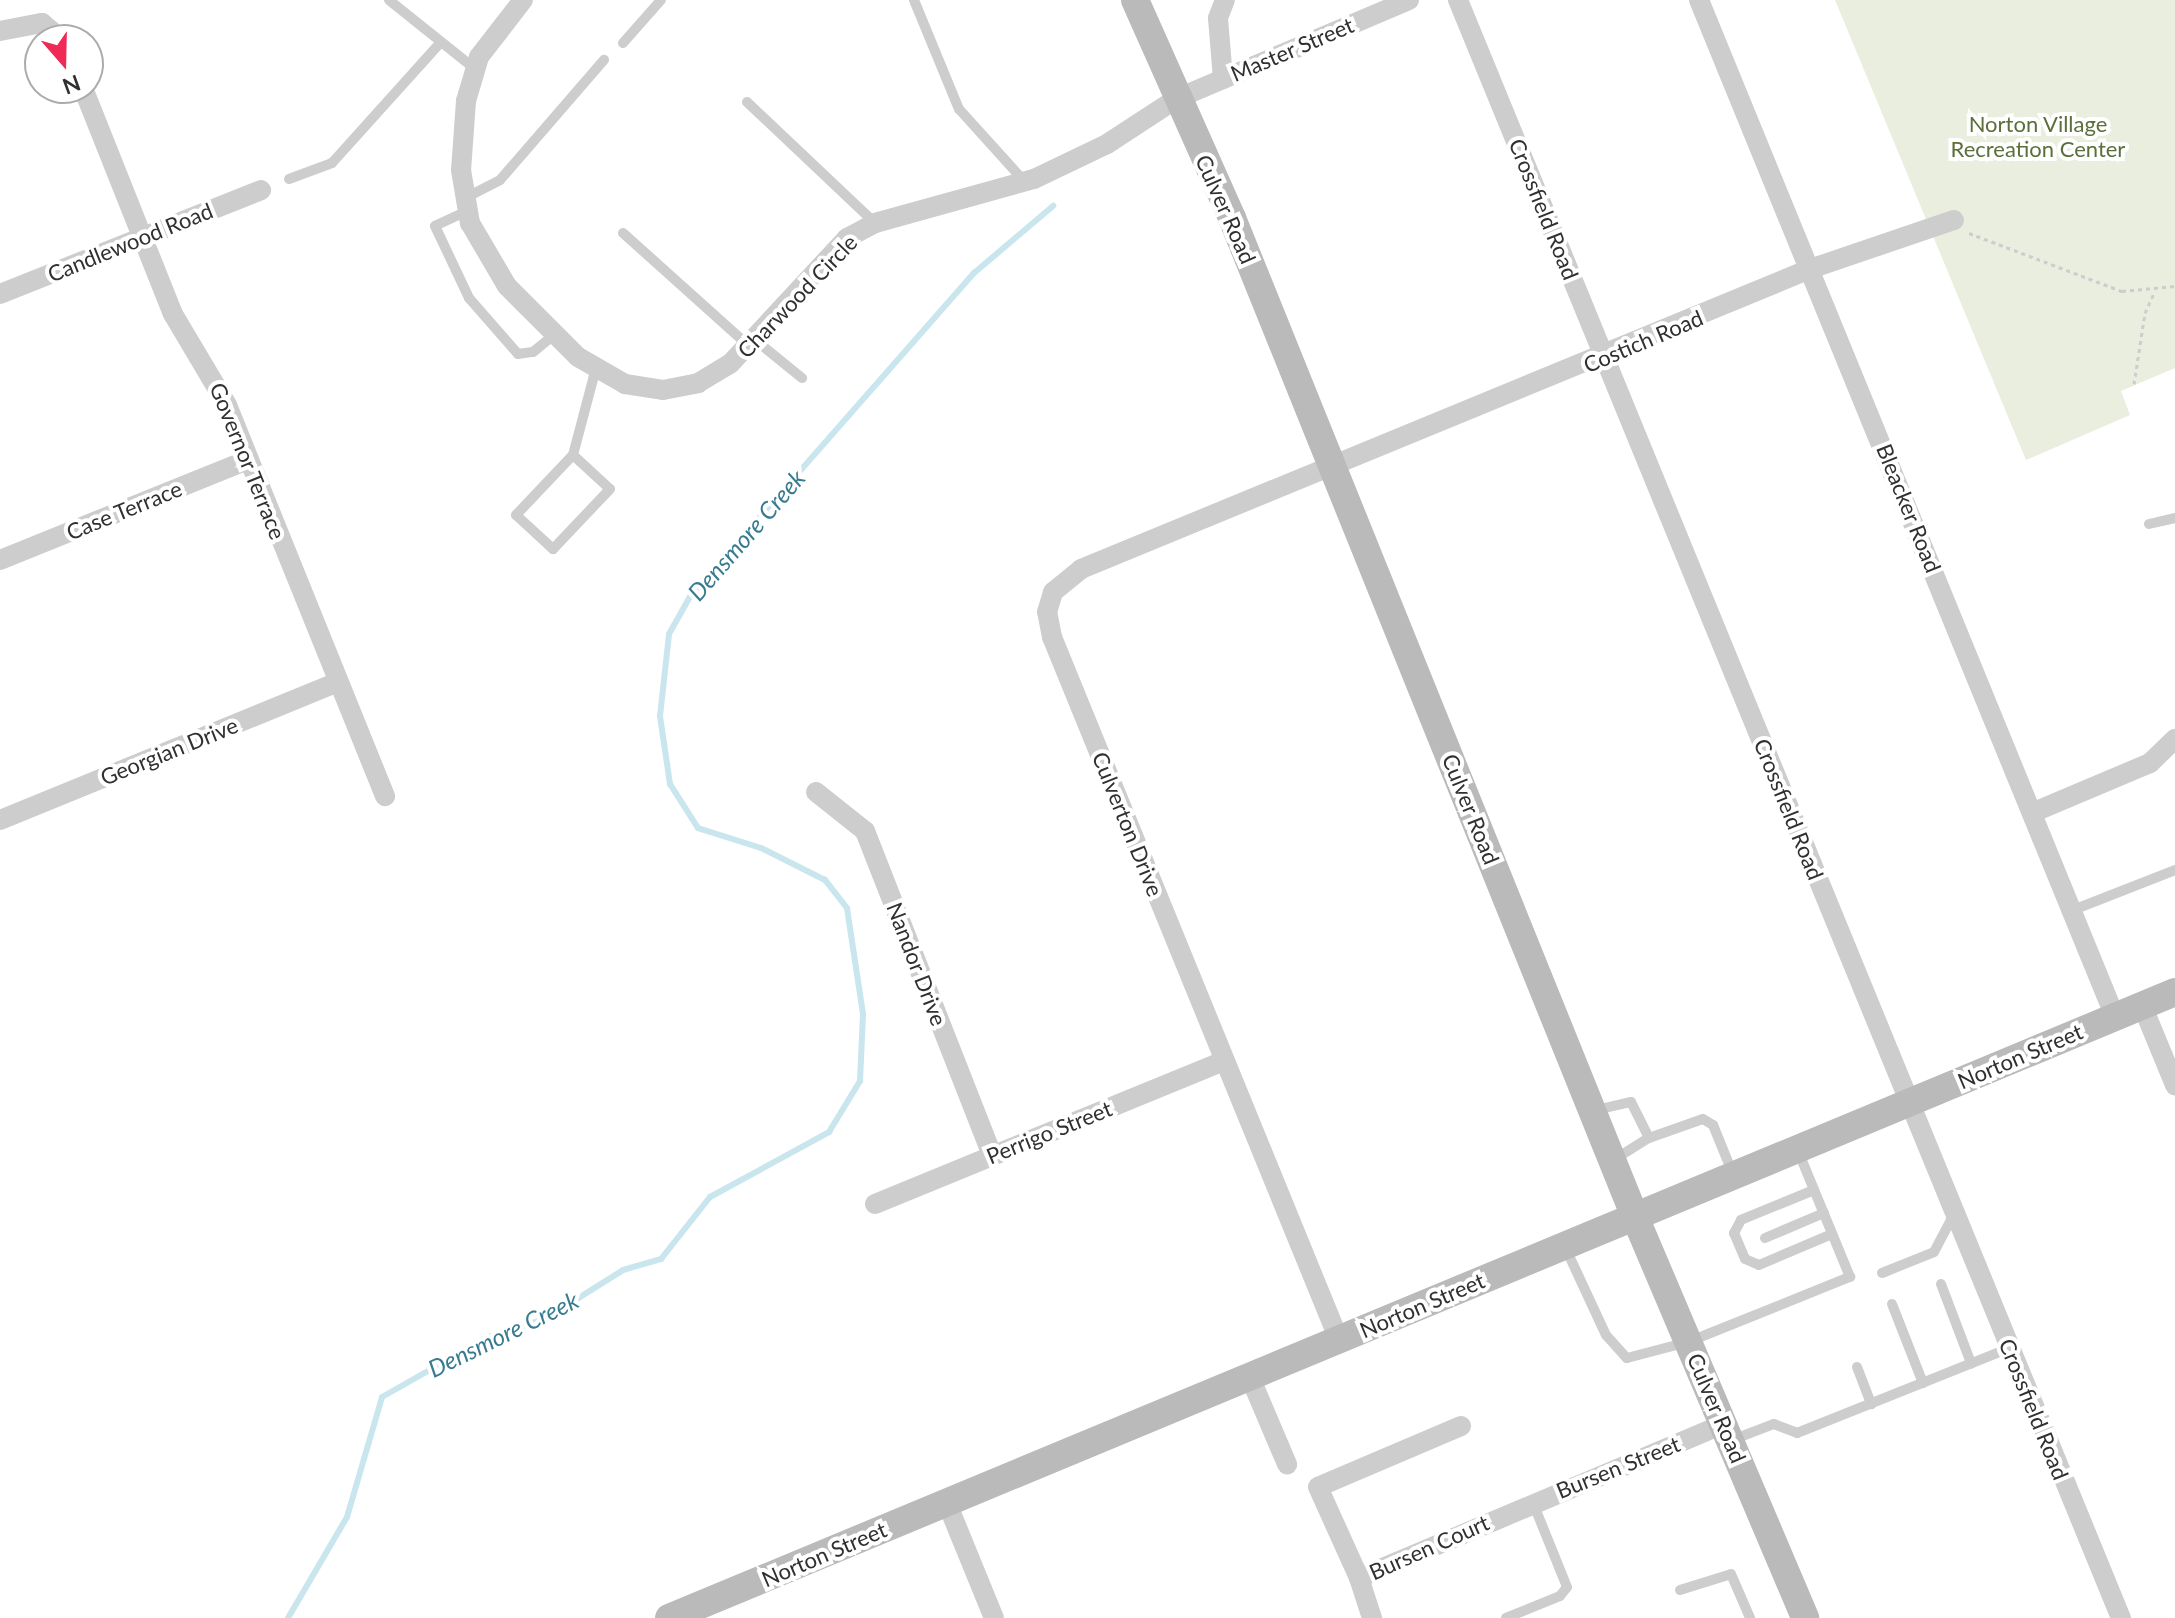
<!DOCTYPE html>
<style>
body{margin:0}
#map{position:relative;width:2175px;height:1618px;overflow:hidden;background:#fff;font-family:Lato,sans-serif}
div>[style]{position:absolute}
.green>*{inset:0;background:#e9eede}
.stream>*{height:6px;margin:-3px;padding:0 3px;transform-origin:3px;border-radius:3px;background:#c9e5ee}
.path>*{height:3px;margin-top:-1.5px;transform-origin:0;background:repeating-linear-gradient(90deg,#cdcdcd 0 4px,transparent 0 8px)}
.service>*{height:10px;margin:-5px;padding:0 5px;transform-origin:5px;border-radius:5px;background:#cdcdcd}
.minor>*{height:20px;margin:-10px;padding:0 10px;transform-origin:10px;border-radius:10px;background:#cdcdcd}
.secondary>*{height:28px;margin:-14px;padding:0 14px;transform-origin:14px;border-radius:14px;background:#bababa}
span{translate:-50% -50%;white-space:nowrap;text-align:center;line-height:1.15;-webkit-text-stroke:8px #fff;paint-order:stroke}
.street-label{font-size:22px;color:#303030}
.park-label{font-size:22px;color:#5b6f3a}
.water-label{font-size:24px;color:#377b91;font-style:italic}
.north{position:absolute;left:24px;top:24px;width:80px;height:80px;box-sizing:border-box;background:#fff;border:2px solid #acacac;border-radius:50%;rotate:160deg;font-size:22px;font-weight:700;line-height:32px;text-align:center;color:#303030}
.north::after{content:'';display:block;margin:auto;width:28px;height:36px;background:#ef2a56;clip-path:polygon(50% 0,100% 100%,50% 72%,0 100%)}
</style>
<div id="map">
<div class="green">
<div style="clip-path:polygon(1835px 0,2175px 0,2175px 368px,2121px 391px,2130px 415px,2026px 460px)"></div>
</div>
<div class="stream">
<div style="left:288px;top:1618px;width:117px;rotate:-59.7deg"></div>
<div style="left:347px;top:1517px;width:125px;rotate:-73.7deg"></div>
<div style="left:382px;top:1397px;width:122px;rotate:-29.5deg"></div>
<div style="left:488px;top:1337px;width:60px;rotate:-17.5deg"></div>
<div style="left:545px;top:1319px;width:92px;rotate:-32.1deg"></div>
<div style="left:623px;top:1270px;width:40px;rotate:-16deg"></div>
<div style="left:661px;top:1259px;width:79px;rotate:-51.7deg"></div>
<div style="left:710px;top:1197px;width:136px;rotate:-28.6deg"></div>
<div style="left:829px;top:1132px;width:60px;rotate:-58.7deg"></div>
<div style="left:860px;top:1081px;width:67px;rotate:-87.4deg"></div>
<div style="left:863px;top:1014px;width:107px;rotate:-98.6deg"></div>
<div style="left:847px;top:908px;width:36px;rotate:-128deg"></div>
<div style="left:825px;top:880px;width:72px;rotate:-153.4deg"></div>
<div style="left:761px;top:848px;width:66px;rotate:-162.4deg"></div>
<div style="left:698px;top:828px;width:52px;rotate:-122.5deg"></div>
<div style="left:670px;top:784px;width:69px;rotate:-98.4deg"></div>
<div style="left:660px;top:716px;width:82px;rotate:-83.7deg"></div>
<div style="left:669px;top:634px;width:45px;rotate:-60.6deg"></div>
<div style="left:691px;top:595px;width:429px;rotate:-48.7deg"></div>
<div style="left:974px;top:273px;width:104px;rotate:-40.3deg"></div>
</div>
<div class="path">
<div style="left:1969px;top:233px;width:164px;rotate:20.8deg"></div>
<div style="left:2122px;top:291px;width:53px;rotate:-5.4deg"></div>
<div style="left:2134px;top:384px;width:72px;rotate:-81.2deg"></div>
<div style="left:2145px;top:313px;width:24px;rotate:-66deg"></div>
</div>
<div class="service">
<div style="left:389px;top:0;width:110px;rotate:38.7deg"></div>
<div style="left:914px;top:0;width:118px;rotate:67.6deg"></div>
<div style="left:959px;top:109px;width:98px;rotate:47.9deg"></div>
<div style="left:623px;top:43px;width:57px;rotate:-48.5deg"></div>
<div style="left:747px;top:102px;width:176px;rotate:43.4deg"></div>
<div style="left:289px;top:179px;width:46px;rotate:-20.4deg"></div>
<div style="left:332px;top:163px;width:161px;rotate:-48deg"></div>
<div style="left:465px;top:198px;width:39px;rotate:-27deg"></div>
<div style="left:500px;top:180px;width:159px;rotate:-49.1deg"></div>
<div style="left:467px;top:211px;width:35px;rotate:155deg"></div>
<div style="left:435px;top:226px;width:80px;rotate:64.7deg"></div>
<div style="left:469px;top:298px;width:74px;rotate:48.8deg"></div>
<div style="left:518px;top:354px;width:15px;rotate:-8deg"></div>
<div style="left:533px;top:352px;width:28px;rotate:-39deg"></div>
<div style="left:623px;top:233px;width:168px;rotate:41.9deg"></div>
<div style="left:754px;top:339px;width:62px;rotate:39.1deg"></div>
<div style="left:573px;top:455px;width:50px;rotate:42.6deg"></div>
<div style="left:610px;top:489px;width:83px;rotate:133.5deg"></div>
<div style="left:553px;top:549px;width:50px;rotate:-137.4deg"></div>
<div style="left:516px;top:515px;width:83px;rotate:-46.5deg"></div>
<div style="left:573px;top:455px;width:90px;rotate:-75.2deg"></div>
<div style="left:2149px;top:524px;width:27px;rotate:-13deg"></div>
<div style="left:2073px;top:910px;width:110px;rotate:-21.4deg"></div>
<div style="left:1596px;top:1110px;width:36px;rotate:-13deg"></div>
<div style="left:1631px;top:1102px;width:40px;rotate:63.4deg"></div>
<div style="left:1615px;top:1159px;width:40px;rotate:-32deg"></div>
<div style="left:1649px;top:1138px;width:57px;rotate:-19.4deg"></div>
<div style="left:1703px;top:1119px;width:12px;rotate:31deg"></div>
<div style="left:1713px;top:1125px;width:53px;rotate:67.8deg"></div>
<div style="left:1814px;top:1190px;width:79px;rotate:157.7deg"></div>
<div style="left:1741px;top:1220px;width:15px;rotate:118deg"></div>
<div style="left:1734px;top:1233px;width:28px;rotate:67deg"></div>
<div style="left:1745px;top:1259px;width:15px;rotate:23deg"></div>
<div style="left:1759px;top:1265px;width:79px;rotate:-23deg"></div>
<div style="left:1765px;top:1238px;width:64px;rotate:-23deg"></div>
<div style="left:1566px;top:1249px;width:95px;rotate:65.1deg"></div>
<div style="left:1606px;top:1335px;width:31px;rotate:48deg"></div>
<div style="left:1627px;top:1358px;width:63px;rotate:-14.7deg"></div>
<div style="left:1688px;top:1342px;width:175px;rotate:-21.9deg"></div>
<div style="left:1850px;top:1277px;width:136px;rotate:-112.4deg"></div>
<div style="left:1882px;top:1273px;width:56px;rotate:-22deg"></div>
<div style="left:1934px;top:1252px;width:43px;rotate:-62.2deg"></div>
<div style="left:1941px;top:1284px;width:85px;rotate:69.2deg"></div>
<div style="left:1892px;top:1304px;width:85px;rotate:68.6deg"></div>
<div style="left:1857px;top:1367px;width:40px;rotate:69deg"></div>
<div style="left:1732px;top:1440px;width:45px;rotate:-20.9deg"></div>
<div style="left:1774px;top:1424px;width:25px;rotate:21deg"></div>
<div style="left:1797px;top:1433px;width:228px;rotate:-21.8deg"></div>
<div style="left:1680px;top:1590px;width:53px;rotate:-17.4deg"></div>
<div style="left:1731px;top:1574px;width:48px;rotate:66.6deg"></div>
<div style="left:1506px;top:1618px;width:58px;rotate:-22.2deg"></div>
<div style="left:1560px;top:1596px;width:11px;rotate:-52deg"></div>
<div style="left:1567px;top:1587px;width:91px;rotate:-112deg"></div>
</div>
<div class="minor">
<div style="left:523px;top:0;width:72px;rotate:127.7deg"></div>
<div style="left:479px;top:57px;width:46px;rotate:106.5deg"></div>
<div style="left:466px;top:101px;width:69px;rotate:94.1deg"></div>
<div style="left:461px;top:170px;width:54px;rotate:80.4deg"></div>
<div style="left:470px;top:223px;width:73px;rotate:59.6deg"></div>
<div style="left:507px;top:286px;width:100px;rotate:45deg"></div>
<div style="left:578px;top:357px;width:54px;rotate:29.9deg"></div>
<div style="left:625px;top:384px;width:38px;rotate:9deg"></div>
<div style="left:663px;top:390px;width:36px;rotate:-11deg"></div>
<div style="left:698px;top:383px;width:37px;rotate:-31deg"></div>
<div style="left:730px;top:364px;width:172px;rotate:-47.1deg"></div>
<div style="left:847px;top:238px;width:32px;rotate:-28deg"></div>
<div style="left:875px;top:223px;width:165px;rotate:-15.5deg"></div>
<div style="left:1034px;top:179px;width:81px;rotate:-25.6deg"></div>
<div style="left:1107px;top:144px;width:82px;rotate:-33.1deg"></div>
<div style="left:1176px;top:99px;width:253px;rotate:-23deg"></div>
<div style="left:1458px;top:0;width:1749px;rotate:67.72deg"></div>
<div style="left:1699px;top:0;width:1099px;rotate:67.75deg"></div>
<div style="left:0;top:31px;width:43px;rotate:-10.8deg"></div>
<div style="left:42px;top:23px;width:26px;rotate:40deg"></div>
<div style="left:1223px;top:79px;width:61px;rotate:-94.7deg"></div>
<div style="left:1218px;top:18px;width:19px;rotate:-69deg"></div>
<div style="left:83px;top:88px;width:243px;rotate:68.3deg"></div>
<div style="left:173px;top:314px;width:106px;rotate:59.3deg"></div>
<div style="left:227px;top:405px;width:422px;rotate:68deg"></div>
<div style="left:0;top:294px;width:281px;rotate:-21.7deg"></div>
<div style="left:0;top:560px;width:267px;rotate:-22deg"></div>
<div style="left:816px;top:792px;width:63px;rotate:38.5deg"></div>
<div style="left:865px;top:831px;width:348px;rotate:68.6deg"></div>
<div style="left:2034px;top:812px;width:126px;rotate:-22.9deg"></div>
<div style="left:2150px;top:763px;width:35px;rotate:-44deg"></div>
<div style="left:0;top:820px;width:365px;rotate:-22.2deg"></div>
<div style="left:2142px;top:1005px;width:87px;rotate:67.6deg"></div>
<div style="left:875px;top:1204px;width:377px;rotate:-22.3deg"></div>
<div style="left:1339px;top:1340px;width:759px;rotate:-112.21deg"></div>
<div style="left:1052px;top:637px;width:25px;rotate:-101deg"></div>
<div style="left:1047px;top:612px;width:21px;rotate:-73deg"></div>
<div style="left:1053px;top:592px;width:36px;rotate:-39deg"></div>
<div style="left:1081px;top:569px;width:788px;rotate:-22.37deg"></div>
<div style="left:1810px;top:269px;width:152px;rotate:-18.8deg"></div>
<div style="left:1250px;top:1377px;width:95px;rotate:67deg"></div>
<div style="left:1461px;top:1426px;width:155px;rotate:156.9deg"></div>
<div style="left:1318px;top:1487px;width:100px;rotate:65.7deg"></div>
<div style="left:1359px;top:1578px;width:396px;rotate:-22.9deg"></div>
<div style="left:947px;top:1503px;width:124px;rotate:67.8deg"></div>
<div style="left:1359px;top:1578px;width:42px;rotate:72deg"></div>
</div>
<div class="secondary">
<div style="left:1135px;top:0;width:239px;rotate:66deg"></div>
<div style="left:1232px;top:218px;width:1077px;rotate:68.03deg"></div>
<div style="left:1635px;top:1217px;width:436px;rotate:67deg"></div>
<div style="left:669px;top:1618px;width:1631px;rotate:-22.57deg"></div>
</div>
<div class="street-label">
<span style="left:1292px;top:49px;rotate:-23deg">Master Street</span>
<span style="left:1226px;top:209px;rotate:66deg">Culver Road</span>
<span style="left:1544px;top:209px;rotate:68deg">Crossfield Road</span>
<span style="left:130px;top:242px;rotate:-22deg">Candlewood Road</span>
<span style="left:797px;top:296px;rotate:-46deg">Charwood Circle</span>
<span style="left:1643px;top:341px;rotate:-23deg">Costich Road</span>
<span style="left:248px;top:461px;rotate:68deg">Governor Terrace</span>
<span style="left:1909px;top:508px;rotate:68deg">Bleacker Road</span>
<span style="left:124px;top:510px;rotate:-22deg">Case Terrace</span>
<span style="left:169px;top:751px;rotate:-22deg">Georgian Drive</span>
<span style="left:1471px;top:809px;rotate:68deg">Culver Road</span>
<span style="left:1789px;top:809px;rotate:68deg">Crossfield Road</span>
<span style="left:1128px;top:824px;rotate:68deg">Culverton Drive</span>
<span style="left:917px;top:964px;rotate:69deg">Nandor Drive</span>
<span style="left:2020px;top:1056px;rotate:-23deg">Norton Street</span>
<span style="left:1049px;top:1132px;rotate:-22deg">Perrigo Street</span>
<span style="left:1422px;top:1305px;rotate:-23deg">Norton Street</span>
<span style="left:1717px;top:1408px;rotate:67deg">Culver Road</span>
<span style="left:2034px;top:1409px;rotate:68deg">Crossfield Road</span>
<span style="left:1618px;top:1467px;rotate:-22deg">Bursen Street</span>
<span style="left:1429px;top:1547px;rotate:-24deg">Bursen Court</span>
<span style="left:824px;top:1554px;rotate:-23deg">Norton Street</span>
</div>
<div class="park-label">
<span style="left:2038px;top:136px">Norton Village<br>Recreation Center</span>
</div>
<div class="water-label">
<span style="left:746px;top:535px;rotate:-49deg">Densmore Creek</span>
<span style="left:503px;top:1334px;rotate:-26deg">Densmore Creek</span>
</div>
<div class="north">N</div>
</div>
